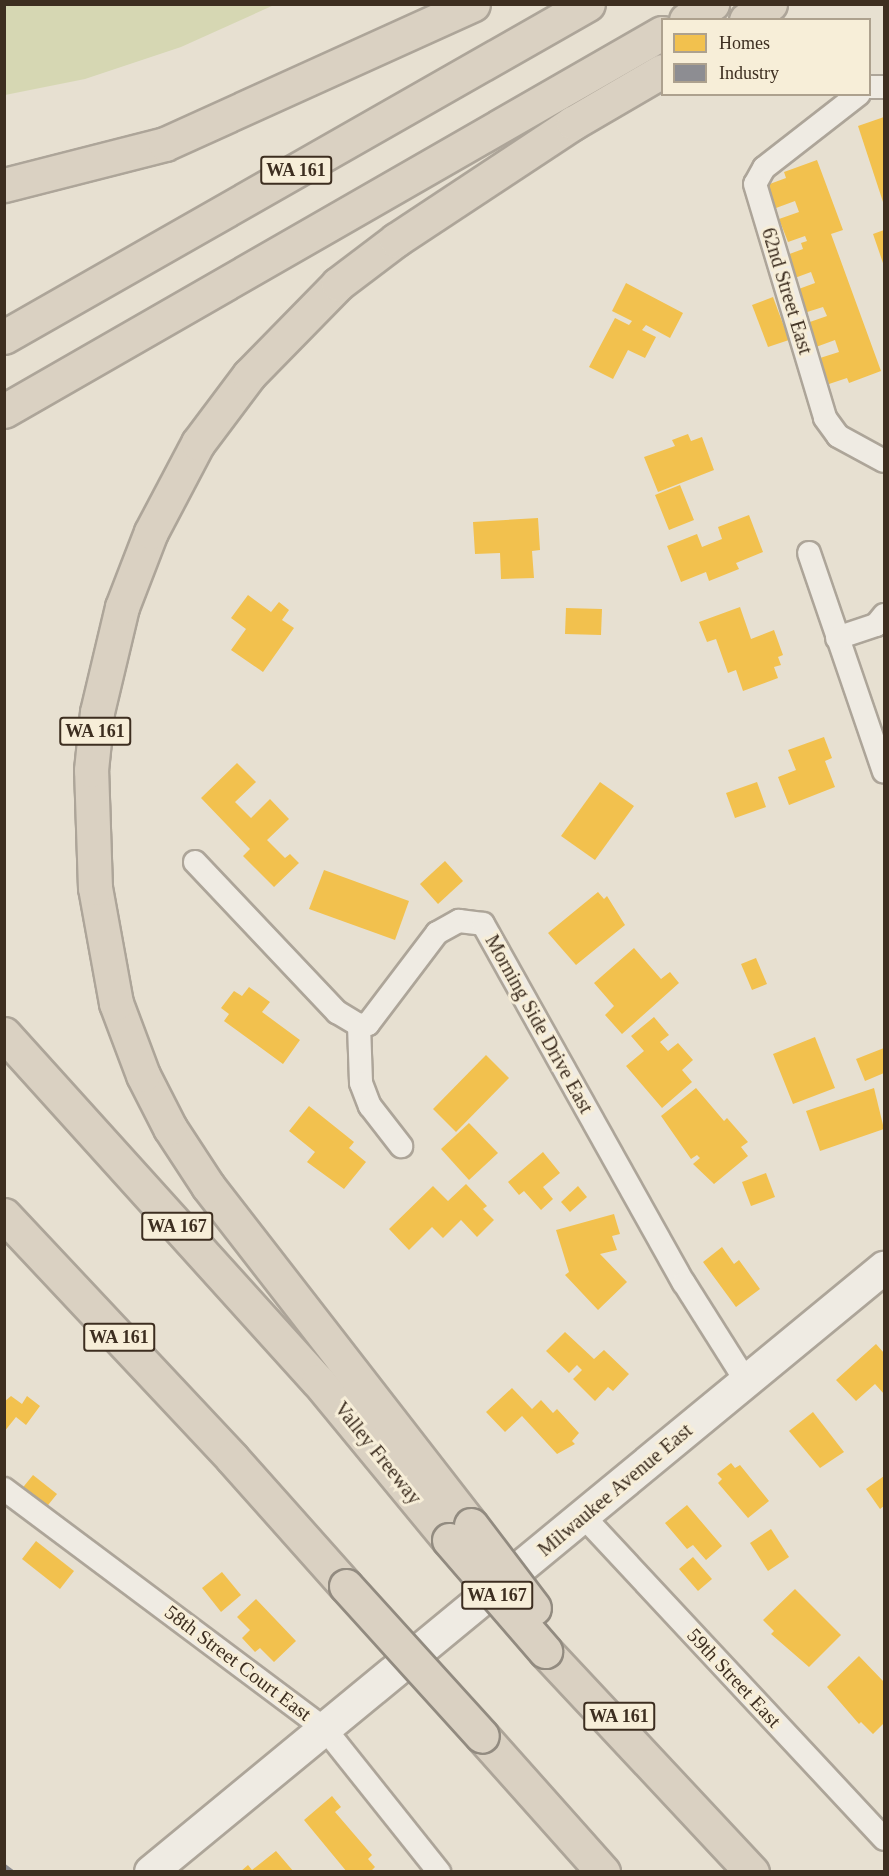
<!DOCTYPE html>
<style>
body{margin:0}
#map{position:relative;width:889px;height:1876px;overflow:hidden;background:#e7e0d1;font-family:Georgia,serif}
div>[style]{position:absolute}
.green>*{inset:0;background:#d6d7b3}
.homes>*{inset:0;background:#f2c14e}
.industry>*{inset:0;background:#8d8d92}
.roads{filter:drop-shadow(2px 0 #ada599) drop-shadow(-2px 0 #ada599) drop-shadow(0 2px #ada599) drop-shadow(0 -2px #ada599)}
.street>*{height:22px;margin:-11px;padding:0 11px;transform-origin:11px;border-radius:11px;background:#efebe3}
.secondary>*{height:32px;margin:-16px;padding:0 16px;transform-origin:16px;border-radius:16px;background:#efebe3}
.highway>*{height:33px;margin:-16.5px;padding:0 16.5px;transform-origin:16.5px;border-radius:16.5px;background:#dad1c2}
.bridges{filter:drop-shadow(2px 0 #928b80) drop-shadow(-2px 0 #928b80) drop-shadow(0 2px #928b80) drop-shadow(0 -2px #928b80)}
.highway-bridge>*{height:33px;margin:-16.5px;padding:0 16.5px;transform-origin:16.5px;border-radius:16.5px;background:#dad1c2}
span{translate:-50% -50%;white-space:nowrap;text-align:center;line-height:1.15;-webkit-text-stroke:6px #f7eed8;paint-order:stroke}
.shield-label span{padding:2px 4px;background:#f7eed8;border:2px solid;border-radius:4px;-webkit-text-stroke-width:0}
.shield-label{font-size:18px;color:#3d2e20;font-weight:700}
.street-label{font-size:20px;color:#3d2e20}
.frame{position:absolute;inset:0;border:6px solid #3d2e20;pointer-events:none}
.legend{position:absolute;left:661px;top:18px;width:210px;height:78px;box-sizing:border-box;background:#f7eed8;border:2px solid #ada18e;margin:0;padding:8px 10px;list-style:none;font-size:18px;color:#3d2e20}
.legend li{display:flex;align-items:center;gap:12px;height:30px}
.legend b{width:30px;border:2px solid #ada18e}
</style>
<div id="map">
<div class="green">
<div style="clip-path:polygon(5px 4px,274px 4px,274px 5px,181px 47px,85px 79px,5px 95px)"></div>
</div>
<div class="homes">
<div style="clip-path:polygon(884px 117px,884px 205px,858px 126px)"></div>
<div style="clip-path:polygon(817px 160px,843px 230px,831px 234px,881px 371px,849px 383px,847px 378px,829px 384px,820px 358px,839px 352px,835px 340px,816px 347px,807px 323px,827px 316px,823px 307px,804px 313px,796px 290px,815px 283px,811px 272px,792px 279px,784px 256px,803px 249px,801px 243px,807px 241px,805px 236px,788px 242px,779px 219px,799px 212px,795px 201px,776px 208px,767px 185px,786px 178px,784px 172px)"></div>
<div style="clip-path:polygon(884px 230px,884px 266px,873px 234px)"></div>
<div style="clip-path:polygon(626px 283px,683px 313px,670px 338px,646px 325px,642px 330px,656px 337px,645px 358px,628px 350px,613px 379px,589px 367px,615px 318px,629px 325px,632px 321px,612px 311px)"></div>
<div style="clip-path:polygon(773px 297px,789px 340px,768px 347px,752px 305px)"></div>
<div style="clip-path:polygon(688px 434px,691px 441px,702px 437px,714px 470px,658px 492px,644px 457px,675px 446px,672px 440px)"></div>
<div style="clip-path:polygon(680px 485px,694px 520px,669px 530px,655px 495px)"></div>
<div style="clip-path:polygon(749px 515px,763px 552px,736px 563px,739px 569px,709px 581px,706px 572px,681px 582px,667px 546px,697px 534px,702px 547px,722px 539px,718px 527px)"></div>
<div style="clip-path:polygon(538px 518px,540px 550px,532px 551px,534px 578px,501px 579px,500px 553px,475px 554px,473px 522px)"></div>
<div style="clip-path:polygon(248px 595px,271px 612px,279px 602px,289px 610px,282px 620px,294px 628px,263px 672px,231px 650px,246px 629px,231px 618px)"></div>
<div style="clip-path:polygon(740px 607px,751px 639px,774px 630px,783px 655px,778px 657px,781px 665px,774px 667px,778px 678px,743px 691px,736px 670px,728px 673px,716px 639px,707px 642px,699px 622px)"></div>
<div style="clip-path:polygon(566px 608px,602px 609px,601px 635px,565px 634px)"></div>
<div style="clip-path:polygon(824px 737px,832px 758px,825px 761px,835px 787px,789px 805px,778px 777px,796px 770px,788px 750px)"></div>
<div style="clip-path:polygon(237px 763px,256px 782px,235px 802px,251px 818px,270px 799px,289px 819px,267px 840px,285px 858px,290px 854px,299px 863px,274px 887px,243px 856px,250px 849px,201px 798px)"></div>
<div style="clip-path:polygon(600px 782px,634px 806px,595px 860px,561px 836px)"></div>
<div style="clip-path:polygon(757px 782px,766px 807px,735px 818px,726px 793px)"></div>
<div style="clip-path:polygon(445px 861px,463px 881px,438px 904px,420px 884px)"></div>
<div style="clip-path:polygon(324px 870px,409px 901px,395px 940px,309px 909px)"></div>
<div style="clip-path:polygon(598px 892px,604px 899px,607px 896px,625px 925px,576px 965px,548px 933px)"></div>
<div style="clip-path:polygon(634px 948px,661px 979px,670px 972px,679px 983px,622px 1034px,605px 1015px,614px 1006px,594px 983px)"></div>
<div style="clip-path:polygon(756px 958px,767px 984px,752px 990px,741px 964px)"></div>
<div style="clip-path:polygon(249px 987px,270px 1002px,262px 1012px,300px 1040px,283px 1064px,224px 1021px,229px 1014px,221px 1008px,234px 991px,242px 996px)"></div>
<div style="clip-path:polygon(654px 1017px,669px 1035px,660px 1042px,668px 1051px,678px 1043px,693px 1060px,682px 1070px,692px 1082px,662px 1108px,626px 1066px,644px 1051px,631px 1036px)"></div>
<div style="clip-path:polygon(815px 1037px,835px 1088px,793px 1104px,773px 1054px)"></div>
<div style="clip-path:polygon(884px 1048px,884px 1073px,865px 1081px,856px 1059px)"></div>
<div style="clip-path:polygon(486px 1055px,509px 1078px,456px 1132px,433px 1109px)"></div>
<div style="clip-path:polygon(696px 1088px,724px 1121px,727px 1118px,748px 1142px,741px 1147px,748px 1156px,714px 1184px,693px 1164px,700px 1158px,697px 1155px,691px 1159px,661px 1116px)"></div>
<div style="clip-path:polygon(874px 1088px,884px 1129px,820px 1151px,806px 1111px)"></div>
<div style="clip-path:polygon(309px 1106px,354px 1142px,349px 1148px,366px 1162px,344px 1189px,307px 1162px,315px 1152px,289px 1131px)"></div>
<div style="clip-path:polygon(469px 1123px,498px 1153px,469px 1180px,441px 1149px)"></div>
<div style="clip-path:polygon(543px 1152px,560px 1173px,543px 1187px,553px 1199px,541px 1210px,524px 1191px,519px 1195px,508px 1182px)"></div>
<div style="clip-path:polygon(766px 1173px,775px 1197px,751px 1206px,742px 1182px)"></div>
<div style="clip-path:polygon(466px 1184px,487px 1206px,483px 1209px,494px 1220px,477px 1237px,461px 1220px,443px 1238px,432px 1227px,409px 1250px,389px 1229px,433px 1186px,448px 1201px)"></div>
<div style="clip-path:polygon(578px 1186px,587px 1197px,570px 1212px,561px 1202px)"></div>
<div style="clip-path:polygon(614px 1214px,620px 1234px,612px 1236px,617px 1250px,600px 1254px,627px 1282px,598px 1310px,565px 1275px,569px 1272px,556px 1230px)"></div>
<div style="clip-path:polygon(722px 1247px,734px 1264px,739px 1260px,760px 1289px,736px 1307px,703px 1262px)"></div>
<div style="clip-path:polygon(565px 1332px,594px 1359px,604px 1350px,629px 1374px,613px 1391px,608px 1387px,595px 1401px,573px 1379px,582px 1370px,577px 1365px,569px 1373px,546px 1351px)"></div>
<div style="clip-path:polygon(876px 1344px,884px 1353px,884px 1394px,875px 1384px,856px 1401px,836px 1380px)"></div>
<div style="clip-path:polygon(512px 1388px,532px 1409px,541px 1400px,553px 1413px,557px 1409px,579px 1433px,572px 1441px,575px 1444px,557px 1454px,522px 1416px,505px 1432px,486px 1412px)"></div>
<div style="clip-path:polygon(11px 1396px,22px 1404px,27px 1396px,40px 1406px,26px 1425px,16px 1417px,4px 1432px,4px 1402px)"></div>
<div style="clip-path:polygon(813px 1412px,844px 1452px,820px 1468px,789px 1431px)"></div>
<div style="clip-path:polygon(731px 1463px,735px 1468px,740px 1465px,769px 1501px,748px 1518px,718px 1483px,722px 1479px,717px 1474px)"></div>
<div style="clip-path:polygon(33px 1475px,57px 1494px,40px 1515px,16px 1496px)"></div>
<div style="clip-path:polygon(884px 1476px,884px 1506px,880px 1509px,866px 1489px)"></div>
<div style="clip-path:polygon(687px 1505px,722px 1546px,706px 1560px,693px 1545px,687px 1549px,665px 1523px)"></div>
<div style="clip-path:polygon(771px 1529px,789px 1557px,768px 1571px,750px 1543px)"></div>
<div style="clip-path:polygon(36px 1541px,74px 1571px,60px 1589px,22px 1559px)"></div>
<div style="clip-path:polygon(693px 1557px,712px 1579px,698px 1591px,679px 1569px)"></div>
<div style="clip-path:polygon(222px 1572px,241px 1595px,221px 1612px,202px 1588px)"></div>
<div style="clip-path:polygon(795px 1589px,841px 1635px,809px 1667px,771px 1634px,774px 1631px,763px 1620px)"></div>
<div style="clip-path:polygon(256px 1599px,296px 1641px,274px 1662px,260px 1648px,255px 1652px,242px 1638px,250px 1630px,237px 1617px)"></div>
<div style="clip-path:polygon(859px 1656px,884px 1682px,884px 1723px,873px 1734px,861px 1722px,859px 1724px,827px 1687px)"></div>
<div style="clip-path:polygon(332px 1796px,341px 1807px,335px 1812px,372px 1855px,368px 1859px,375px 1867px,370px 1872px,347px 1872px,304px 1820px)"></div>
<div style="clip-path:polygon(276px 1851px,294px 1872px,240px 1872px,248px 1865px,252px 1870px)"></div>
</div>
<div class="industry">
<div style="clip-path:polygon(4px 1863px,16px 1872px,4px 1872px)"></div>
</div>
<div class="roads">
<div class="street">
<div style="left:870px;top:87px;width:14px"></div>
<div style="left:859px;top:94px;width:120px;rotate:142.1deg"></div>
<div style="left:764px;top:168px;width:18px;rotate:119deg"></div>
<div style="left:755px;top:184px;width:244px;rotate:73.3deg"></div>
<div style="left:825px;top:418px;width:22px;rotate:54deg"></div>
<div style="left:838px;top:436px;width:52px;rotate:28.5deg"></div>
<div style="left:809px;top:553px;width:231px;rotate:71.1deg"></div>
<div style="left:837px;top:638px;width:41px;rotate:-18.4deg"></div>
<div style="left:876px;top:625px;width:13px;rotate:-51deg"></div>
<div style="left:195px;top:862px;width:207px;rotate:46.6deg"></div>
<div style="left:337px;top:1012px;width:26px;rotate:31deg"></div>
<div style="left:359px;top:1025px;width:9px;rotate:-6deg"></div>
<div style="left:368px;top:1024px;width:114px;rotate:-52.8deg"></div>
<div style="left:437px;top:933px;width:25px;rotate:-29deg"></div>
<div style="left:459px;top:921px;width:24px;rotate:7deg"></div>
<div style="left:483px;top:924px;width:411px;rotate:60.8deg"></div>
<div style="left:684px;top:1283px;width:116px;rotate:57.7deg"></div>
<div style="left:359px;top:1025px;width:58px;rotate:88deg"></div>
<div style="left:361px;top:1083px;width:25px;rotate:69deg"></div>
<div style="left:370px;top:1106px;width:51px;rotate:52.2deg"></div>
<div style="left:4px;top:1489px;width:401px;rotate:36.8deg"></div>
<div style="left:325px;top:1729px;width:183px;rotate:51.4deg"></div>
<div style="left:584px;top:1517px;width:440px;rotate:47deg"></div>
</div>
<div class="secondary">
<div style="left:151px;top:1872px;width:950px;rotate:-39.49deg"></div>
</div>
<div class="highway">
<div style="left:686px;top:20px;width:31px;rotate:-32deg"></div>
<div style="left:746px;top:20px;width:29px;rotate:-34deg"></div>
<div style="left:4px;top:185px;width:166px;rotate:-14.3deg"></div>
<div style="left:165px;top:144px;width:338px;rotate:-24.4deg"></div>
<div style="left:4px;top:337px;width:672px;rotate:-29.69deg"></div>
<div style="left:4px;top:411px;width:759px;rotate:-29.88deg"></div>
<div style="left:4px;top:1034px;width:468px;rotate:47.9deg"></div>
<div style="left:318px;top:1381px;width:206px;rotate:50.5deg"></div>
<div style="left:4px;top:1215px;width:333px;rotate:46.8deg"></div>
<div style="left:232px;top:1458px;width:171px;rotate:48.3deg"></div>
<div style="left:471px;top:1525px;width:429px;rotate:-127.8deg"></div>
<div style="left:208px;top:1186px;width:69px;rotate:-123.2deg"></div>
<div style="left:170px;top:1128px;width:59px;rotate:-117deg"></div>
<div style="left:143px;top:1075px;width:77px;rotate:-110.6deg"></div>
<div style="left:116px;top:1003px;width:117px;rotate:-100.3deg"></div>
<div style="left:95px;top:888px;width:118px;rotate:-91.9deg"></div>
<div style="left:91px;top:770px;width:58px;rotate:-84.1deg"></div>
<div style="left:97px;top:712px;width:108px;rotate:-76.6deg"></div>
<div style="left:122px;top:607px;width:80px;rotate:-68.9deg"></div>
<div style="left:151px;top:532px;width:101px;rotate:-62.2deg"></div>
<div style="left:198px;top:443px;width:85px;rotate:-53.1deg"></div>
<div style="left:249px;top:375px;width:127px;rotate:-45.6deg"></div>
<div style="left:338px;top:284px;width:73px;rotate:-37.2deg"></div>
<div style="left:396px;top:240px;width:212px;rotate:-33.5deg"></div>
<div style="left:573px;top:123px;width:103px;rotate:-30.3deg"></div>
<div style="left:545px;top:1651px;width:303px;rotate:46.9deg"></div>
<div style="left:482px;top:1736px;width:182px;rotate:48.3deg"></div>
</div>
</div>
<div class="bridges">
<div class="highway-bridge">
<div style="left:471px;top:1525px;width:104px;rotate:52.8deg"></div>
<div style="left:449px;top:1540px;width:147px;rotate:49.1deg"></div>
<div style="left:346px;top:1586px;width:202px;rotate:47.8deg"></div>
</div>
</div>
<div class="shield-label">
<span style="left:296px;top:170px">WA 161</span>
<span style="left:95px;top:731px">WA 161</span>
<span style="left:177px;top:1226px">WA 167</span>
<span style="left:119px;top:1337px">WA 161</span>
<span style="left:497px;top:1595px">WA 167</span>
<span style="left:619px;top:1716px">WA 161</span>
</div>
<div class="street-label">
<span style="left:787px;top:291px;rotate:73deg">62nd Street East</span>
<span style="left:539px;top:1024px;rotate:61deg">Morning Side Drive East</span>
<span style="left:378px;top:1453px;rotate:51deg">Valley Freeway</span>
<span style="left:615px;top:1490px;rotate:-40deg">Milwaukee Avenue East</span>
<span style="left:238px;top:1663px;rotate:37deg">58th Street Court East</span>
<span style="left:734px;top:1678px;rotate:47deg">59th Street East</span>
</div>
<div class="frame"></div>
<ul class="legend">
<li><b style="height:16px;background:#f2c14e"></b>Homes</li>
<li><b style="height:16px;background:#8d8d92"></b>Industry</li>
</ul>
</div>
